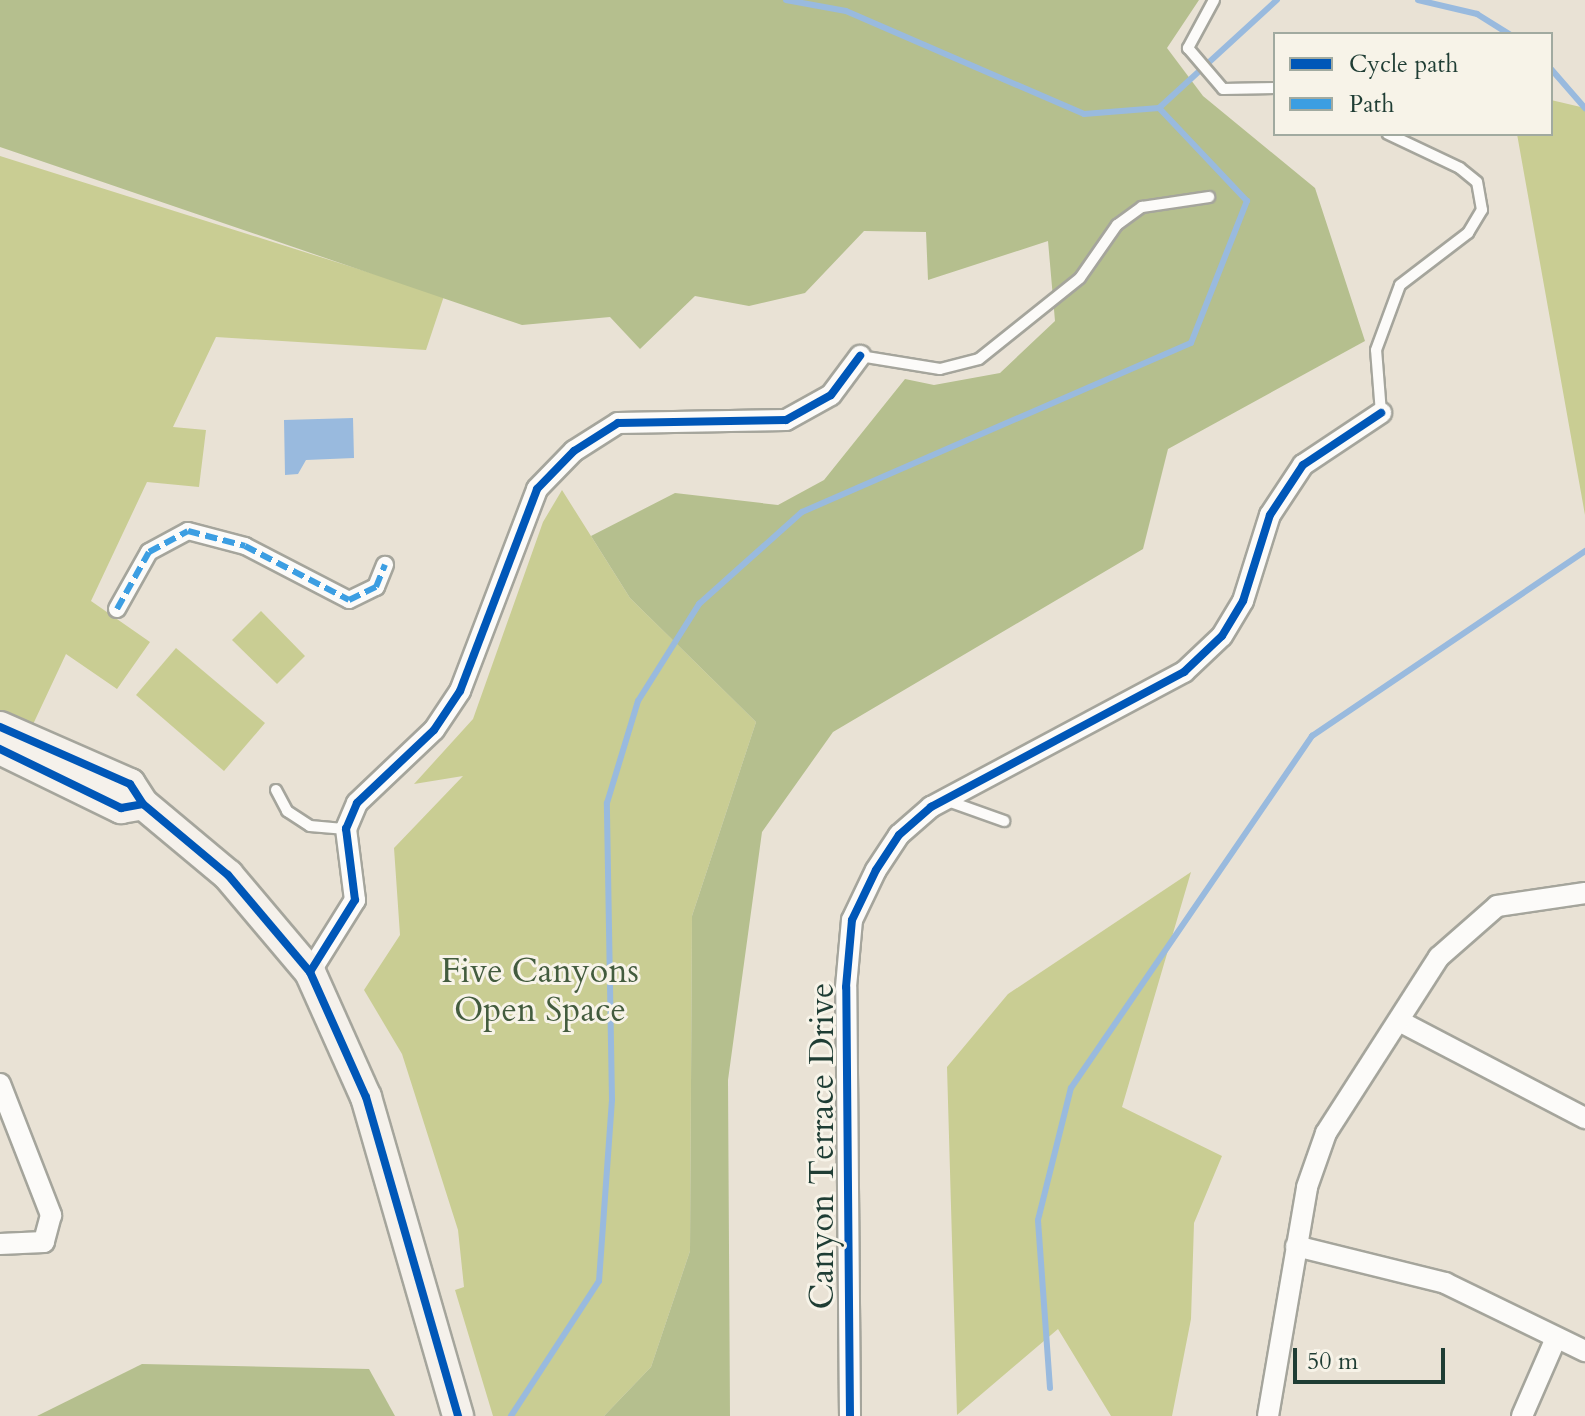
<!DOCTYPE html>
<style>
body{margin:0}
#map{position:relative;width:1585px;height:1416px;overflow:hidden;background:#e9e2d5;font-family:Cardo,serif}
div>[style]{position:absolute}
.green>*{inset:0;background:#c9cd93}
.forest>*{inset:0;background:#b5bf8e}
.water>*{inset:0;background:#99bade}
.stream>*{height:6px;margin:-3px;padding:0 3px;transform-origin:3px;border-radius:3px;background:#99bade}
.roads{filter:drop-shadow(2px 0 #a5a59c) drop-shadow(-2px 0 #a5a59c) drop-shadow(0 2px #a5a59c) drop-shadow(0 -2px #a5a59c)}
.service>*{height:10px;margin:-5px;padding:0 5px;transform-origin:5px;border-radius:5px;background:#fcfbf9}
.pedestrian>*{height:16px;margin:-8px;padding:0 8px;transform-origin:8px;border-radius:8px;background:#fcfbf9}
.minor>*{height:20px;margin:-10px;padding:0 10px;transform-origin:10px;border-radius:10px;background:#fcfbf9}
.secondary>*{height:30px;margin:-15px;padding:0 15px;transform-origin:15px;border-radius:15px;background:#f5f1eb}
.quiet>*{height:6px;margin-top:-3px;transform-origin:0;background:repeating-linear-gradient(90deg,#3c9ee2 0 12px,transparent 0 18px)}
.cycleway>*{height:8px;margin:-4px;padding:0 4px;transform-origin:4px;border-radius:4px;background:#0057b8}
span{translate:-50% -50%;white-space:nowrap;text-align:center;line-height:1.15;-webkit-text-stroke:6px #f7f3e8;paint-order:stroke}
.park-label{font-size:34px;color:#435c3e}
.street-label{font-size:34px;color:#1f3d34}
.legend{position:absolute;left:1273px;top:32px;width:280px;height:104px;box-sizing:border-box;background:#f7f3e8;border:2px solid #a1aaa0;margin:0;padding:10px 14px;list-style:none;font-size:24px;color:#1f3d34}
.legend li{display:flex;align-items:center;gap:16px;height:40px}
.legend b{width:40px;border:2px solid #a1aaa0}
.scale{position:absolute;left:1293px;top:1348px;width:152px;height:36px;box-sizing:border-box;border:4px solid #1f3d34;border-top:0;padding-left:10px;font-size:24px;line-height:28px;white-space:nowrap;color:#1f3d34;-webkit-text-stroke:6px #f7f3e8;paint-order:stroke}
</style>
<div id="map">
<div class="green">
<div style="clip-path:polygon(1551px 100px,1585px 108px,1585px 515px,1517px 134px,1551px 134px)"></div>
<div style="clip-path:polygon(0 156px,444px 296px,426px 350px,216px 337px,173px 427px,206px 430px,199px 487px,147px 482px,91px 601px,150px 642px,117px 689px,66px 654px,28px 735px,0 727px)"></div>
<div style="clip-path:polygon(562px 490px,630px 598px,756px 722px,692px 916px,690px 1251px,651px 1367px,604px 1416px,493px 1416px,455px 1290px,464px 1287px,458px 1230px,402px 1054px,364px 990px,400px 935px,394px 848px,463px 776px,414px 784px,473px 719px,543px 522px)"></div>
<div style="clip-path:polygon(261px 611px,305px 656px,277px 684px,232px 640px)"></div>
<div style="clip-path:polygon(176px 648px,265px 723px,224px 771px,136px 695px)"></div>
<div style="clip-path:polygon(1191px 872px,1122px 1107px,1222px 1156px,1194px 1223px,1191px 1319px,1172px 1416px,1111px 1416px,1058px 1329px,957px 1415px,947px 1067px,1008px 994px)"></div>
</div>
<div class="forest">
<div style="clip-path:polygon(0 0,1199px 0,1167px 48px,1203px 96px,1315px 188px,1365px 341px,1168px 449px,1143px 549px,833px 732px,762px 832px,728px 1080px,730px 1416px,604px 1416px,651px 1367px,690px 1251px,692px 916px,756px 722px,630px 598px,591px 536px,675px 493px,778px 505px,824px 480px,905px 379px,934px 385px,1000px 373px,1055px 321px,1048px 241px,928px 280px,926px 232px,864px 231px,805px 293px,749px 306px,695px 296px,640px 349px,610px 317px,522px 325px,0 147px)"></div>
<div style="clip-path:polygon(142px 1364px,369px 1369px,395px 1416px,37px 1416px)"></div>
</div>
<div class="water">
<div style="clip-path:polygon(353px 418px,354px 458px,306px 460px,298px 474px,285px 475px,284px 420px)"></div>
</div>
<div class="stream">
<div style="left:786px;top:0;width:61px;rotate:10.4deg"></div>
<div style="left:846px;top:11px;width:259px;rotate:23.4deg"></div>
<div style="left:1084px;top:114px;width:75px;rotate:-4.6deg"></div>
<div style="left:1159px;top:108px;width:160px;rotate:-42.5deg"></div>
<div style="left:1418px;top:0;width:61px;rotate:13.3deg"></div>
<div style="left:1477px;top:14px;width:38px;rotate:32deg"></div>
<div style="left:1551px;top:69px;width:52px;rotate:48.9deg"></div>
<div style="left:1050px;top:1388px;width:168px;rotate:-94.1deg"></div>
<div style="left:1038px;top:1220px;width:136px;rotate:-76deg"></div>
<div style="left:1071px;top:1088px;width:427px;rotate:-55.6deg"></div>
<div style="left:1312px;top:736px;width:330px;rotate:-34.1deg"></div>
<div style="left:511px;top:1416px;width:161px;rotate:-56.9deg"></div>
<div style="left:599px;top:1281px;width:181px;rotate:-85.9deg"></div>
<div style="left:612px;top:1100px;width:297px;rotate:-91deg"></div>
<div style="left:607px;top:803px;width:107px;rotate:-73.1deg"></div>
<div style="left:638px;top:701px;width:115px;rotate:-57.8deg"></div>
<div style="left:699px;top:604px;width:138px;rotate:-41.8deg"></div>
<div style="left:802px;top:512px;width:424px;rotate:-23.5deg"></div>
<div style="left:1191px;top:343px;width:153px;rotate:-68.5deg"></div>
<div style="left:1247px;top:201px;width:128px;rotate:-133.4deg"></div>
</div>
<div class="roads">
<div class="service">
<div style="left:1214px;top:0;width:55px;rotate:118.4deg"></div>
<div style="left:1188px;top:48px;width:54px;rotate:49.5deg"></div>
<div style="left:1223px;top:89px;width:52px;rotate:-1.1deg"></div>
<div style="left:860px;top:356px;width:81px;rotate:9.2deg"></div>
<div style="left:940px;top:369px;width:40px;rotate:-14.4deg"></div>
<div style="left:979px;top:359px;width:129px;rotate:-38.7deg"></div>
<div style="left:1080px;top:278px;width:65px;rotate:-55.1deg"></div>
<div style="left:1117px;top:225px;width:31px;rotate:-36deg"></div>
<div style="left:1142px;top:207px;width:68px;rotate:-8.5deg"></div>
<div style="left:1381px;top:413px;width:63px;rotate:-94.5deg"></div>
<div style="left:1376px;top:350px;width:69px;rotate:-69.7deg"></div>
<div style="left:1400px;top:285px;width:86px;rotate:-37.4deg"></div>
<div style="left:1468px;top:233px;width:27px;rotate:-59deg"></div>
<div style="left:1482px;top:210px;width:28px;rotate:-100deg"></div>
<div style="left:1477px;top:182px;width:22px;rotate:-141deg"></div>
<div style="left:1460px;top:168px;width:80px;rotate:-154.7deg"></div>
<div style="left:276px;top:790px;width:24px;rotate:62deg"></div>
<div style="left:287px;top:811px;width:27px;rotate:33deg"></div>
<div style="left:310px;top:826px;width:36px;rotate:5deg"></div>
<div style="left:945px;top:800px;width:63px;rotate:19.6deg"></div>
</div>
<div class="pedestrian">
<div style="left:117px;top:609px;width:65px;rotate:-60.7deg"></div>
<div style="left:149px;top:552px;width:44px;rotate:-28.3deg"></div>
<div style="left:188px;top:531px;width:59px;rotate:14.7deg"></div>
<div style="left:245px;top:546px;width:117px;rotate:27.4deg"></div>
<div style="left:349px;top:600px;width:30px;rotate:-26deg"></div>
<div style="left:376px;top:587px;width:24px;rotate:-68deg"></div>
</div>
<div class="minor">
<div style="left:310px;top:972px;width:85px;rotate:-58deg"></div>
<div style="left:355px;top:900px;width:72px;rotate:-97.2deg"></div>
<div style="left:346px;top:829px;width:28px;rotate:-67deg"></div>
<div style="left:357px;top:803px;width:106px;rotate:-43.5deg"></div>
<div style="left:434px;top:730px;width:47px;rotate:-56.3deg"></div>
<div style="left:460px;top:691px;width:216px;rotate:-69.1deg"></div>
<div style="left:537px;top:489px;width:53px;rotate:-45.8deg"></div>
<div style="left:574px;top:451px;width:52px;rotate:-32.5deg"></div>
<div style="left:618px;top:423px;width:168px;rotate:-1deg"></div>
<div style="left:786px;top:420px;width:51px;rotate:-29.1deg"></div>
<div style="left:831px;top:395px;width:49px;rotate:-53.4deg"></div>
<div style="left:1401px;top:1022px;width:208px;rotate:27.6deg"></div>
<div style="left:0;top:1084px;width:141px;rotate:68.7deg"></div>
<div style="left:51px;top:1215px;width:28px;rotate:105deg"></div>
<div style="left:44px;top:1242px;width:44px;rotate:177.4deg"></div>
<div style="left:1296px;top:1246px;width:154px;rotate:13.9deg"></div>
<div style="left:1445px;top:1283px;width:156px;rotate:25.9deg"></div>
<div style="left:850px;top:1416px;width:429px;rotate:-90.5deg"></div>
<div style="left:846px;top:987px;width:67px;rotate:-84.9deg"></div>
<div style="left:852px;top:920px;width:55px;rotate:-64.4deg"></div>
<div style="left:876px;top:870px;width:42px;rotate:-56.7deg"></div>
<div style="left:899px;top:835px;width:43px;rotate:-41.2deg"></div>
<div style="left:931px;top:807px;width:287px;rotate:-28.1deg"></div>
<div style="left:1184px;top:672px;width:52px;rotate:-43.5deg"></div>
<div style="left:1222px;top:636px;width:41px;rotate:-59deg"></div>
<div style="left:1243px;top:601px;width:90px;rotate:-72.6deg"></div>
<div style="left:1270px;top:515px;width:60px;rotate:-56.6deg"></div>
<div style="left:1303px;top:465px;width:94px;rotate:-33.7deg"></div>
<div style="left:1268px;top:1416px;width:232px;rotate:-80.3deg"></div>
<div style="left:1307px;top:1187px;width:57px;rotate:-70.6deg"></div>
<div style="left:1326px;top:1133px;width:209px;rotate:-57.3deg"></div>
<div style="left:1439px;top:957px;width:77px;rotate:-41.3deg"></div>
<div style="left:1497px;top:906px;width:89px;rotate:-8.4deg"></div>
<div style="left:1522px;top:1416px;width:85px;rotate:-66.4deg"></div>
</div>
<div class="secondary">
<div style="left:0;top:727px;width:142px;rotate:23.7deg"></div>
<div style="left:130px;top:784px;width:24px;rotate:57deg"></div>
<div style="left:143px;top:804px;width:111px;rotate:39.9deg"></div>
<div style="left:228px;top:875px;width:127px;rotate:49.8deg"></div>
<div style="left:310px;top:972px;width:137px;rotate:65.9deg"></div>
<div style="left:366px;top:1097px;width:332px;rotate:73.9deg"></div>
<div style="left:0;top:749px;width:135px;rotate:26deg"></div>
<div style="left:121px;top:808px;width:22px;rotate:-10deg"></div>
</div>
</div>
<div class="quiet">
<div style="left:117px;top:609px;width:65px;rotate:-60.7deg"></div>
<div style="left:149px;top:552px;width:44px;rotate:-28.3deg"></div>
<div style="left:188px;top:531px;width:59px;rotate:14.7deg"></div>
<div style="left:245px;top:546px;width:117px;rotate:27.4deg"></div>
<div style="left:349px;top:600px;width:30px;rotate:-26deg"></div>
<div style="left:376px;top:587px;width:24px;rotate:-68deg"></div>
</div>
<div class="cycleway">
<div style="left:0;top:727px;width:142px;rotate:23.7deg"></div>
<div style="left:130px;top:784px;width:24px;rotate:57deg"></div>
<div style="left:143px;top:804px;width:111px;rotate:39.9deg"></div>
<div style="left:228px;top:875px;width:127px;rotate:49.8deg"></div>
<div style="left:310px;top:972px;width:137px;rotate:65.9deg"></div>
<div style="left:366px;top:1097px;width:332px;rotate:73.9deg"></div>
<div style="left:0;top:749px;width:135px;rotate:26deg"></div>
<div style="left:121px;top:808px;width:22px;rotate:-10deg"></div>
<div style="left:310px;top:972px;width:85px;rotate:-58deg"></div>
<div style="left:355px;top:900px;width:72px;rotate:-97.2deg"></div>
<div style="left:346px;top:829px;width:28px;rotate:-67deg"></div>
<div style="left:357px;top:803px;width:106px;rotate:-43.5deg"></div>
<div style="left:434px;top:730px;width:47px;rotate:-56.3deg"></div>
<div style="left:460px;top:691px;width:216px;rotate:-69.1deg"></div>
<div style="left:537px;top:489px;width:53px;rotate:-45.8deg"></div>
<div style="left:574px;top:451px;width:52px;rotate:-32.5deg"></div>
<div style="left:618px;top:423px;width:168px;rotate:-1deg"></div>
<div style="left:786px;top:420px;width:51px;rotate:-29.1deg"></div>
<div style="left:831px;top:395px;width:49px;rotate:-53.4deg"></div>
<div style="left:850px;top:1416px;width:429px;rotate:-90.5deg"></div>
<div style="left:846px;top:987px;width:67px;rotate:-84.9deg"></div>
<div style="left:852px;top:920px;width:55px;rotate:-64.4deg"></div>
<div style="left:876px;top:870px;width:42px;rotate:-56.7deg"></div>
<div style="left:899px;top:835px;width:43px;rotate:-41.2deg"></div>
<div style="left:931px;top:807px;width:287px;rotate:-28.1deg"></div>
<div style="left:1184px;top:672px;width:52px;rotate:-43.5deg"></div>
<div style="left:1222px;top:636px;width:41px;rotate:-59deg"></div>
<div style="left:1243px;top:601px;width:90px;rotate:-72.6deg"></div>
<div style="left:1270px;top:515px;width:60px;rotate:-56.6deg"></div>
<div style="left:1303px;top:465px;width:94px;rotate:-33.7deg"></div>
</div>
<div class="park-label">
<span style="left:540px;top:991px">Five Canyons<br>Open Space</span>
</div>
<div class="street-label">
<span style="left:823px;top:1146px;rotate:-90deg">Canyon Terrace Drive</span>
</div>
<ul class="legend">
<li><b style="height:10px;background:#0057b8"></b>Cycle path</li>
<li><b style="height:10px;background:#3c9ee2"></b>Path</li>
</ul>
<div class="scale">50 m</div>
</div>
